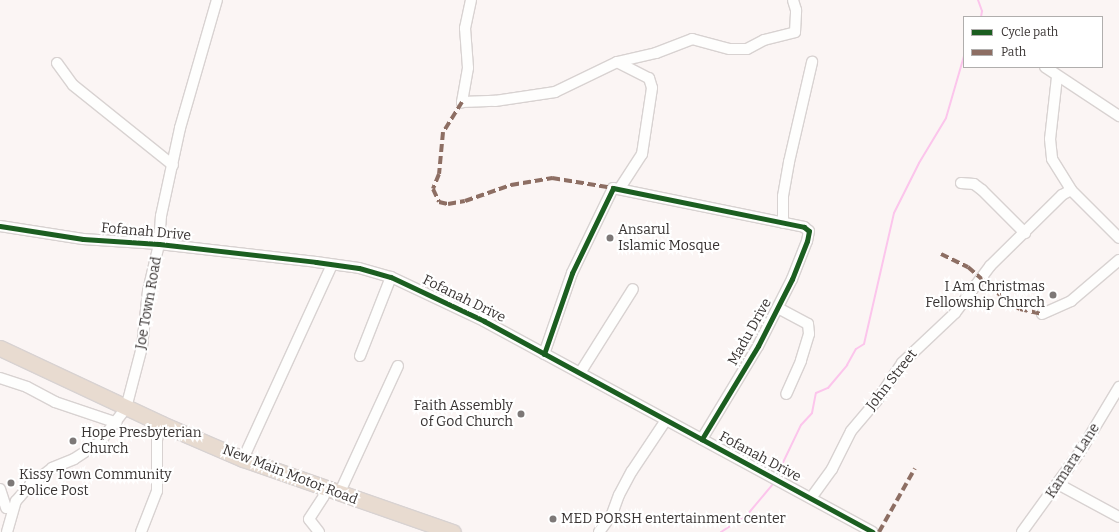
<!DOCTYPE html>
<style>
body{margin:0}
#map{position:relative;width:1119px;height:532px;overflow:hidden;background:#fbf5f4;font-family:Bitter,serif}
div>[style]{position:absolute}
.stream>*{height:2px;margin:-1px;padding:0 1px;transform-origin:1px;border-radius:1px;background:#fcc5ec}
.roads{filter:drop-shadow(1px 0 #d8d2d1) drop-shadow(-1px 0 #d8d2d1) drop-shadow(0 1px #d8d2d1) drop-shadow(0 -1px #d8d2d1)}
.minor>*{height:10px;margin:-5px;padding:0 5px;transform-origin:5px;border-radius:5px;background:#fefefd}
.highway>*{height:15px;margin:-7.5px;padding:0 7.5px;transform-origin:7.5px;border-radius:7.5px;background:#e8dbd0}
.quiet>*{height:4px;margin-top:-2px;transform-origin:0;background:repeating-linear-gradient(90deg,#8d6e63 0 8px,transparent 0 12px)}
.cycleway>*{height:5px;margin:-2.5px;padding:0 2.5px;transform-origin:2.5px;border-radius:2.5px;background:#1b5e20}
.dots>*{width:11px;height:11px;translate:-50% -50%;box-sizing:border-box;border:2px solid #fff;border-radius:50%}
span{translate:-50% -50%;white-space:nowrap;text-align:center;line-height:1.15;-webkit-text-stroke:4px #fff;paint-order:stroke}
.poi-label{font-size:14px;color:#393433}
.left{translate:0 -50%;text-align:left}
.right{translate:-100% -50%;text-align:right}
.street-label{font-size:14px;color:#393433}
.legend{position:absolute;left:963px;top:16px;width:140px;height:52px;box-sizing:border-box;background:#fff;border:1px solid #b0aead;margin:0;padding:5px 7px;list-style:none;font-size:12px;color:#393433}
.legend li{display:flex;align-items:center;gap:8px;height:20px}
.legend b{width:20px;border:1px solid #b0aead}
</style>
<div id="map">
<div class="stream">
<div style="left:978px;top:0;width:12px;rotate:70deg"></div>
<div style="left:982px;top:11px;width:6px;rotate:99deg"></div>
<div style="left:777px;top:475px;width:55px;rotate:-64.4deg"></div>
<div style="left:801px;top:425px;width:16px;rotate:-47deg"></div>
<div style="left:812px;top:413px;width:20px;rotate:-79deg"></div>
<div style="left:816px;top:393px;width:13px;rotate:-23deg"></div>
<div style="left:828px;top:388px;width:30px;rotate:-50deg"></div>
<div style="left:847px;top:365px;width:18px;rotate:-61deg"></div>
<div style="left:856px;top:349px;width:9px;rotate:-32deg"></div>
<div style="left:864px;top:344px;width:134px;rotate:-77.1deg"></div>
<div style="left:894px;top:213px;width:56px;rotate:-63.4deg"></div>
<div style="left:919px;top:163px;width:52px;rotate:-59deg"></div>
<div style="left:946px;top:118px;width:65px;rotate:-73.8deg"></div>
<div style="left:721px;top:532px;width:31px;rotate:-33deg"></div>
<div style="left:747px;top:515px;width:40px;rotate:-50deg"></div>
</div>
<div class="roads">
<div class="minor">
<div style="left:471px;top:0;width:29px;rotate:102deg"></div>
<div style="left:465px;top:28px;width:40px;rotate:85.7deg"></div>
<div style="left:468px;top:68px;width:35px;rotate:100deg"></div>
<div style="left:462px;top:102px;width:33px;rotate:-2deg"></div>
<div style="left:495px;top:101px;width:61px;rotate:-8.5deg"></div>
<div style="left:555px;top:92px;width:69px;rotate:-25.8deg"></div>
<div style="left:617px;top:62px;width:40px;rotate:-13deg"></div>
<div style="left:656px;top:53px;width:39px;rotate:-21deg"></div>
<div style="left:692px;top:39px;width:39px;rotate:15deg"></div>
<div style="left:730px;top:49px;width:17px"></div>
<div style="left:747px;top:49px;width:19px;rotate:-28deg"></div>
<div style="left:764px;top:40px;width:32px;rotate:-14deg"></div>
<div style="left:795px;top:32px;width:22px;rotate:-87deg"></div>
<div style="left:796px;top:10px;width:10px;rotate:-107deg"></div>
<div style="left:617px;top:62px;width:36px;rotate:27deg"></div>
<div style="left:649px;top:78px;width:10px;rotate:73deg"></div>
<div style="left:652px;top:88px;width:67px;rotate:98.6deg"></div>
<div style="left:642px;top:154px;width:40px;rotate:122.9deg"></div>
<div style="left:57px;top:63px;width:27px;rotate:54deg"></div>
<div style="left:73px;top:85px;width:128px;rotate:38.7deg"></div>
<div style="left:1045px;top:67px;width:89px;rotate:33.5deg"></div>
<div style="left:1057px;top:77px;width:62px;rotate:96.4deg"></div>
<div style="left:1050px;top:139px;width:20px;rotate:84deg"></div>
<div style="left:1052px;top:159px;width:36px;rotate:58deg"></div>
<div style="left:1071px;top:190px;width:68px;rotate:45deg"></div>
<div style="left:961px;top:183px;width:13px;rotate:4deg"></div>
<div style="left:974px;top:184px;width:10px;rotate:37deg"></div>
<div style="left:982px;top:190px;width:61px;rotate:45deg"></div>
<div style="left:783px;top:223px;width:27px;rotate:-90deg"></div>
<div style="left:783px;top:196px;width:35px;rotate:-80deg"></div>
<div style="left:789px;top:162px;width:103px;rotate:-77deg"></div>
<div style="left:0;top:226px;width:84px;rotate:8.9deg"></div>
<div style="left:83px;top:239px;width:76px;rotate:3.8deg"></div>
<div style="left:159px;top:244px;width:158px;rotate:6.5deg"></div>
<div style="left:316px;top:262px;width:43px;rotate:7.9deg"></div>
<div style="left:359px;top:268px;width:33px;rotate:16deg"></div>
<div style="left:391px;top:277px;width:103px;rotate:25.3deg"></div>
<div style="left:484px;top:321px;width:442px;rotate:28.5deg"></div>
<div style="left:778px;top:308px;width:34px;rotate:28deg"></div>
<div style="left:808px;top:324px;width:10px;rotate:84deg"></div>
<div style="left:809px;top:334px;width:28px;rotate:107deg"></div>
<div style="left:801px;top:361px;width:36px;rotate:114deg"></div>
<div style="left:1042px;top:314px;width:32px;rotate:-24deg"></div>
<div style="left:1071px;top:301px;width:63px;rotate:-40.5deg"></div>
<div style="left:544px;top:354px;width:86px;rotate:-70.9deg"></div>
<div style="left:572px;top:273px;width:94px;rotate:-64.2deg"></div>
<div style="left:613px;top:188px;width:195px;rotate:11.5deg"></div>
<div style="left:804px;top:227px;width:6px;rotate:39deg"></div>
<div style="left:809px;top:231px;width:10px;rotate:101deg"></div>
<div style="left:807px;top:241px;width:41px;rotate:111.5deg"></div>
<div style="left:792px;top:279px;width:75px;rotate:116.9deg"></div>
<div style="left:758px;top:346px;width:109px;rotate:121.1deg"></div>
<div style="left:360px;top:356px;width:85px;rotate:-68.6deg"></div>
<div style="left:580px;top:373px;width:99px;rotate:-57.8deg"></div>
<div style="left:0;top:378px;width:28px;rotate:18deg"></div>
<div style="left:27px;top:387px;width:32px;rotate:28deg"></div>
<div style="left:55px;top:402px;width:65px;rotate:18.7deg"></div>
<div style="left:243px;top:459px;width:213px;rotate:-65.4deg"></div>
<div style="left:1058px;top:484px;width:69px;rotate:28.4deg"></div>
<div style="left:0;top:489px;width:20px;rotate:72deg"></div>
<div style="left:339px;top:494px;width:141px;rotate:-65.3deg"></div>
<div style="left:811px;top:498px;width:36px;rotate:-54deg"></div>
<div style="left:832px;top:469px;width:42px;rotate:-63.4deg"></div>
<div style="left:851px;top:431px;width:42px;rotate:-49.8deg"></div>
<div style="left:878px;top:399px;width:43px;rotate:-56.3deg"></div>
<div style="left:902px;top:363px;width:73px;rotate:-43.3deg"></div>
<div style="left:955px;top:313px;width:59px;rotate:-53.3deg"></div>
<div style="left:990px;top:266px;width:101px;rotate:-44.6deg"></div>
<div style="left:1062px;top:195px;width:10px;rotate:-29deg"></div>
<div style="left:7px;top:532px;width:32px;rotate:-74deg"></div>
<div style="left:16px;top:501px;width:18px;rotate:-49deg"></div>
<div style="left:28px;top:487px;width:31px;rotate:-38deg"></div>
<div style="left:52px;top:468px;width:24px;rotate:-22deg"></div>
<div style="left:74px;top:459px;width:31px;rotate:-33deg"></div>
<div style="left:100px;top:442px;width:43px;rotate:-52.6deg"></div>
<div style="left:126px;top:408px;width:63px;rotate:-75.3deg"></div>
<div style="left:142px;top:347px;width:56px;rotate:-83.9deg"></div>
<div style="left:148px;top:291px;width:48px;rotate:-76.8deg"></div>
<div style="left:159px;top:244px;width:28px;rotate:-86deg"></div>
<div style="left:161px;top:216px;width:90px;rotate:-77.8deg"></div>
<div style="left:180px;top:128px;width:133px;rotate:-73.9deg"></div>
<div style="left:141px;top:532px;width:44px;rotate:-68.7deg"></div>
<div style="left:157px;top:491px;width:51px;rotate:-90deg"></div>
<div style="left:157px;top:440px;width:10px;rotate:-79deg"></div>
<div style="left:319px;top:532px;width:16px;rotate:-128deg"></div>
<div style="left:309px;top:519px;width:27px;rotate:-57deg"></div>
<div style="left:599px;top:532px;width:22px;rotate:-54deg"></div>
<div style="left:612px;top:514px;width:20px;rotate:-70deg"></div>
<div style="left:619px;top:495px;width:27px;rotate:-62deg"></div>
<div style="left:632px;top:471px;width:61px;rotate:-56.3deg"></div>
<div style="left:1022px;top:532px;width:99px;rotate:-54.1deg"></div>
<div style="left:1080px;top:452px;width:76px;rotate:-59deg"></div>
</div>
<div class="highway">
<div style="left:0;top:348px;width:179px;rotate:25.1deg"></div>
<div style="left:162px;top:424px;width:88px;rotate:23.4deg"></div>
<div style="left:243px;top:459px;width:222px;rotate:19.2deg"></div>
</div>
</div>
<div class="quiet">
<div style="left:462px;top:102px;width:36px;rotate:122deg"></div>
<div style="left:443px;top:132px;width:42px;rotate:95.4deg"></div>
<div style="left:439px;top:174px;width:16px;rotate:112deg"></div>
<div style="left:433px;top:189px;width:14px;rotate:65deg"></div>
<div style="left:439px;top:202px;width:9px;rotate:13deg"></div>
<div style="left:448px;top:204px;width:17px;rotate:-10deg"></div>
<div style="left:465px;top:201px;width:49px;rotate:-19.2deg"></div>
<div style="left:511px;top:185px;width:42px;rotate:-9.7deg"></div>
<div style="left:552px;top:178px;width:62px;rotate:9.3deg"></div>
<div style="left:941px;top:254px;width:30px;rotate:26deg"></div>
<div style="left:968px;top:267px;width:52px;rotate:41.1deg"></div>
<div style="left:1007px;top:301px;width:15px;rotate:32deg"></div>
<div style="left:1020px;top:309px;width:23px;rotate:13deg"></div>
<div style="left:879px;top:532px;width:73px;rotate:-60.6deg"></div>
</div>
<div class="cycleway">
<div style="left:0;top:226px;width:84px;rotate:8.9deg"></div>
<div style="left:83px;top:239px;width:76px;rotate:3.8deg"></div>
<div style="left:159px;top:244px;width:158px;rotate:6.5deg"></div>
<div style="left:316px;top:262px;width:43px;rotate:7.9deg"></div>
<div style="left:359px;top:268px;width:33px;rotate:16deg"></div>
<div style="left:391px;top:277px;width:103px;rotate:25.3deg"></div>
<div style="left:484px;top:321px;width:442px;rotate:28.5deg"></div>
<div style="left:544px;top:354px;width:86px;rotate:-70.9deg"></div>
<div style="left:572px;top:273px;width:94px;rotate:-64.2deg"></div>
<div style="left:613px;top:188px;width:195px;rotate:11.5deg"></div>
<div style="left:804px;top:227px;width:6px;rotate:39deg"></div>
<div style="left:809px;top:231px;width:10px;rotate:101deg"></div>
<div style="left:807px;top:241px;width:41px;rotate:111.5deg"></div>
<div style="left:792px;top:279px;width:75px;rotate:116.9deg"></div>
<div style="left:758px;top:346px;width:109px;rotate:121.1deg"></div>
</div>
<div class="dots">
<div style="left:610px;top:238px;background:#7d7877"></div>
<div style="left:1053px;top:295px;background:#7d7877"></div>
<div style="left:521px;top:414px;background:#7d7877"></div>
<div style="left:73px;top:441px;background:#7d7877"></div>
<div style="left:11px;top:483px;background:#7d7877"></div>
<div style="left:553px;top:519px;background:#7d7877"></div>
</div>
<div class="poi-label">
<span class="left" style="left:618px;top:238px">Ansarul<br>Islamic Mosque</span>
<span class="right" style="left:1045px;top:295px">I Am Christmas<br>Fellowship Church</span>
<span class="right" style="left:513px;top:414px">Faith Assembly<br>of God Church</span>
<span class="left" style="left:81px;top:441px">Hope Presbyterian<br>Church</span>
<span class="left" style="left:19px;top:483px">Kissy Town Community<br>Police Post</span>
<span class="left" style="left:561px;top:519px">MED PORSH entertainment center</span>
</div>
<div class="street-label">
<span style="left:146px;top:232px;rotate:5deg">Fofanah Drive</span>
<span style="left:464px;top:299px;rotate:26deg">Fofanah Drive</span>
<span style="left:149px;top:303px;rotate:-80deg">Joe Town Road</span>
<span style="left:750px;top:332px;rotate:-61deg">Madu Drive</span>
<span style="left:892px;top:380px;rotate:-52deg">John Street</span>
<span style="left:760px;top:457px;rotate:28deg">Fofanah Drive</span>
<span style="left:1073px;top:461px;rotate:-57deg">Kamara Lane</span>
<span style="left:290px;top:475px;rotate:21deg">New Main Motor Road</span>
</div>
<ul class="legend">
<li><b style="height:5px;background:#1b5e20"></b>Cycle path</li>
<li><b style="height:5px;background:#8d6e63"></b>Path</li>
</ul>
</div>
